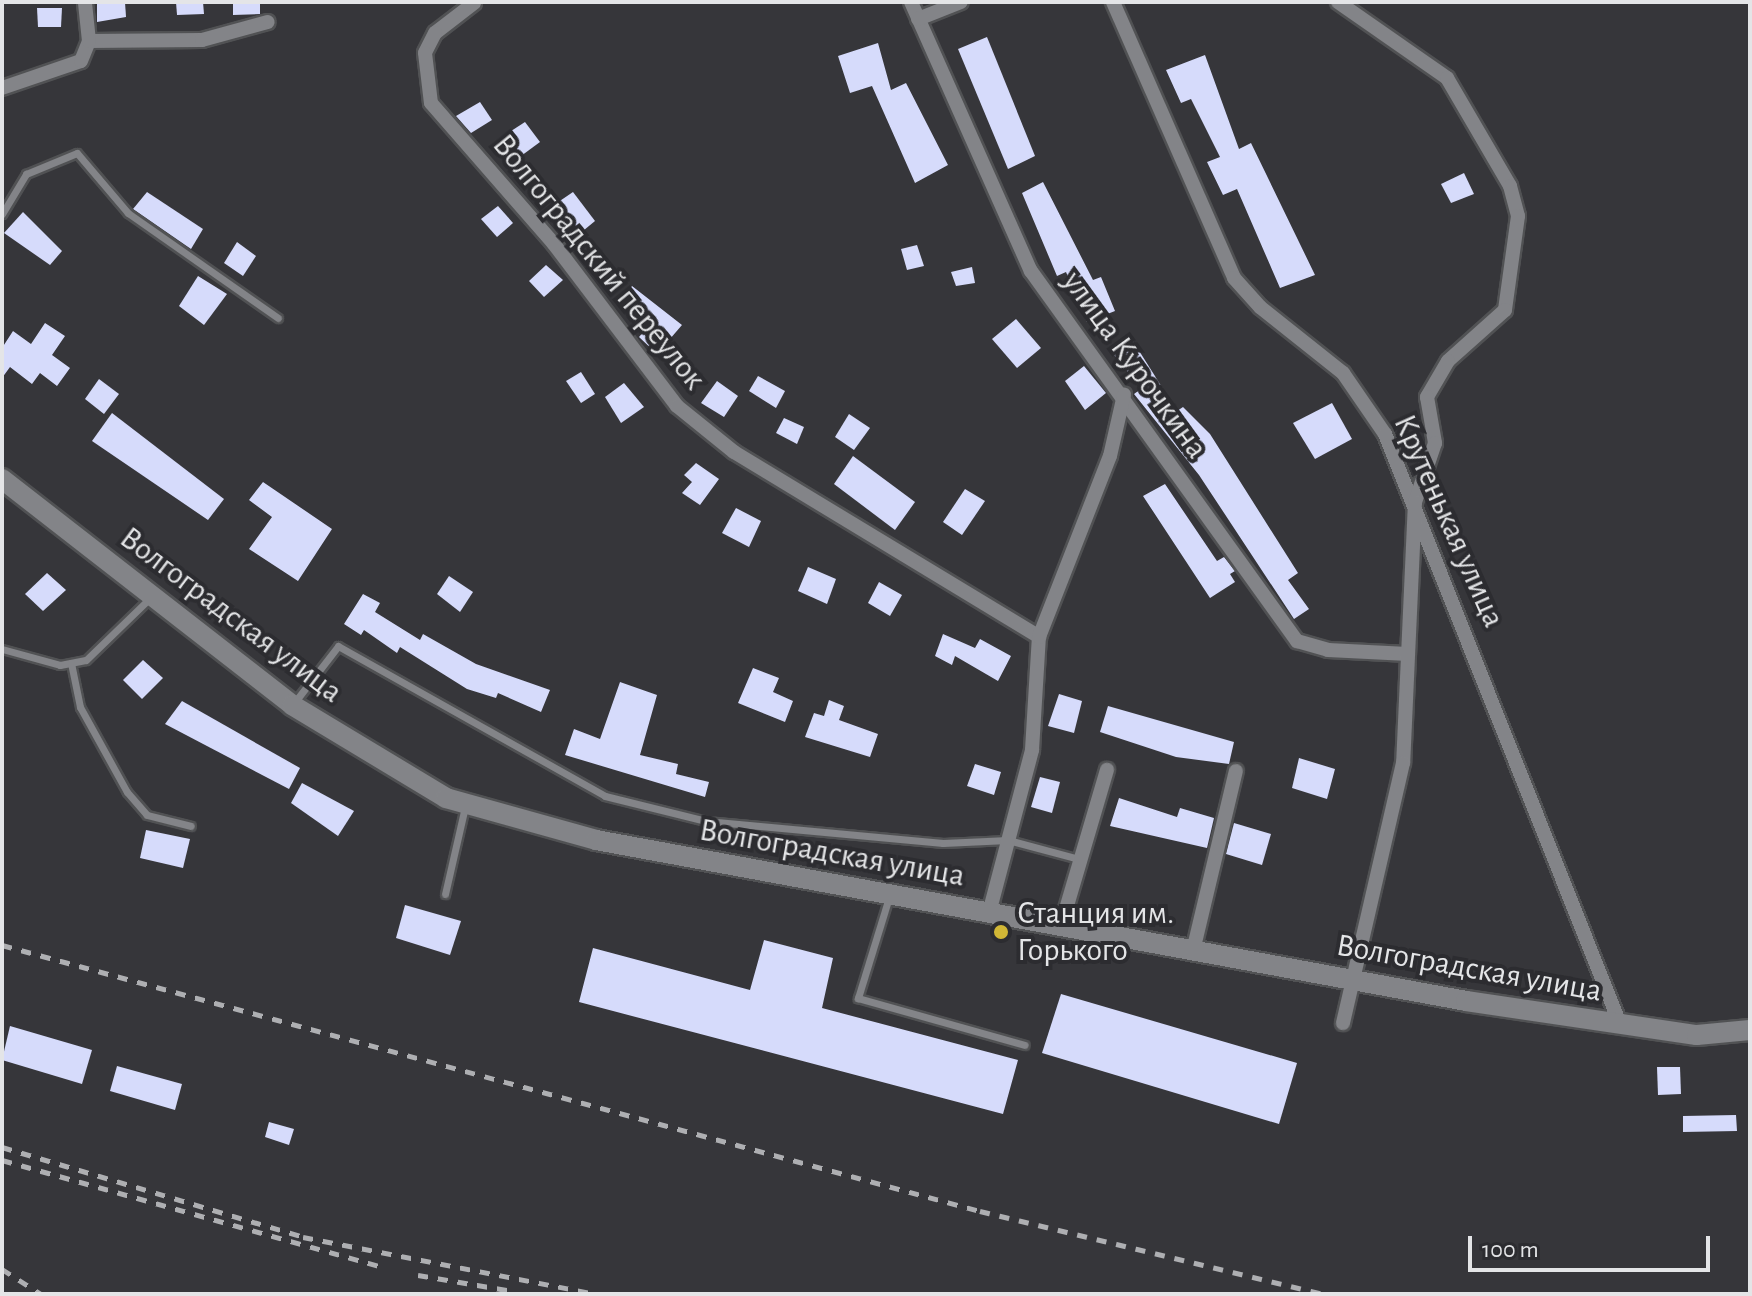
<!DOCTYPE html>
<meta charset="utf-8">
<style>
body{margin:0}
#map{position:relative;width:1752px;height:1296px;overflow:hidden;background:#36363a;font-family:"Alegreya Sans",sans-serif}
div>[style]{position:absolute}
.building>*{inset:0;background:#d6dbfb}
.roads{filter:drop-shadow(2px 0 #515254) drop-shadow(-2px 0 #515254) drop-shadow(0 2px #515254) drop-shadow(0 -2px #515254)}
.service>*{height:7px;margin:-3.5px;padding:0 3.5px;transform-origin:3.5px;border-radius:3.5px;background:#838488}
.minor>*{height:14px;margin:-7px;padding:0 7px;transform-origin:7px;border-radius:7px;background:#838488}
.secondary>*{height:20px;margin:-10px;padding:0 10px;transform-origin:10px;border-radius:10px;background:#838488}
.rail>*{height:5px;margin-top:-2.5px;transform-origin:0;background:repeating-linear-gradient(90deg,#aeafb2 0 10px,transparent 0 20px)}
.dots>*{width:22px;height:22px;translate:-50% -50%;box-sizing:border-box;border:4px solid #2c2c30;border-radius:50%}
span{translate:-50% -50%;white-space:nowrap;text-align:center;line-height:1.15;-webkit-text-stroke:8px #2c2c30;paint-order:stroke}
.street-label{font-size:32px;color:#e4e5e7}
.poi-label{font-size:32px;color:#e4e5e7}
.left{translate:0 -50%;text-align:left}
.frame{position:absolute;inset:0;border:4px solid #e4e5e7;pointer-events:none}
.scale{position:absolute;left:1468px;top:1236px;width:242px;height:36px;box-sizing:border-box;border:4px solid #e4e5e7;border-top:0;padding-left:10px;font-size:24px;line-height:28px;white-space:nowrap;color:#e4e5e7;-webkit-text-stroke:6px #2c2c30;paint-order:stroke}
</style>
<div id="map">
<div class="building">
<div style="clip-path:polygon(97px 2px,125px 2px,126px 17px,97px 22px)"></div>
<div style="clip-path:polygon(176px 2px,203px 2px,204px 14px,177px 15px)"></div>
<div style="clip-path:polygon(233px 2px,260px 2px,260px 14px,233px 15px)"></div>
<div style="clip-path:polygon(62px 8px,61px 27px,38px 27px,37px 8px)"></div>
<div style="clip-path:polygon(987px 37px,1035px 156px,1008px 169px,958px 49px)"></div>
<div style="clip-path:polygon(878px 43px,891px 90px,906px 83px,948px 165px,915px 183px,872px 86px,850px 93px,838px 56px)"></div>
<div style="clip-path:polygon(1205px 55px,1239px 149px,1251px 143px,1315px 275px,1280px 288px,1237px 189px,1223px 195px,1207px 162px,1220px 157px,1191px 99px,1181px 103px,1166px 70px)"></div>
<div style="clip-path:polygon(480px 102px,492px 120px,471px 133px,456px 116px)"></div>
<div style="clip-path:polygon(525px 122px,540px 142px,521px 156px,505px 135px)"></div>
<div style="clip-path:polygon(1464px 173px,1474px 194px,1451px 203px,1441px 184px)"></div>
<div style="clip-path:polygon(1043px 182px,1093px 280px,1101px 277px,1115px 311px,1087px 322px,1066px 272px,1057px 276px,1022px 193px)"></div>
<div style="clip-path:polygon(147px 192px,203px 229px,191px 249px,133px 209px)"></div>
<div style="clip-path:polygon(573px 192px,595px 221px,572px 240px,548px 209px)"></div>
<div style="clip-path:polygon(498px 206px,513px 223px,497px 237px,481px 219px)"></div>
<div style="clip-path:polygon(23px 212px,62px 251px,50px 265px,4px 233px)"></div>
<div style="clip-path:polygon(237px 242px,256px 256px,243px 276px,224px 263px)"></div>
<div style="clip-path:polygon(917px 245px,924px 266px,907px 270px,901px 249px)"></div>
<div style="clip-path:polygon(546px 265px,563px 280px,544px 297px,529px 281px)"></div>
<div style="clip-path:polygon(972px 267px,975px 283px,956px 286px,951px 272px)"></div>
<div style="clip-path:polygon(198px 276px,227px 294px,204px 325px,179px 306px)"></div>
<div style="clip-path:polygon(632px 286px,682px 325px,657px 354px,639px 337px,646px 329px,619px 305px)"></div>
<div style="clip-path:polygon(1016px 319px,1041px 348px,1017px 368px,992px 339px)"></div>
<div style="clip-path:polygon(45px 323px,65px 336px,52px 355px,70px 368px,57px 386px,40px 373px,32px 384px,10px 367px,2px 378px,2px 348px,13px 331px,31px 344px)"></div>
<div style="clip-path:polygon(1131px 338px,1177px 411px,1183px 407px,1210px 434px,1298px 573px,1288px 580px,1309px 609px,1294px 619px,1199px 475px,1134px 394px,1141px 389px,1111px 351px)"></div>
<div style="clip-path:polygon(1084px 366px,1106px 393px,1085px 410px,1065px 381px)"></div>
<div style="clip-path:polygon(581px 372px,595px 394px,581px 403px,566px 381px)"></div>
<div style="clip-path:polygon(758px 376px,785px 391px,776px 408px,749px 391px)"></div>
<div style="clip-path:polygon(99px 379px,119px 394px,104px 414px,85px 399px)"></div>
<div style="clip-path:polygon(717px 381px,738px 396px,724px 417px,701px 403px)"></div>
<div style="clip-path:polygon(624px 383px,644px 407px,621px 423px,605px 397px)"></div>
<div style="clip-path:polygon(1332px 403px,1352px 439px,1315px 459px,1293px 423px)"></div>
<div style="clip-path:polygon(112px 413px,224px 499px,208px 520px,92px 441px)"></div>
<div style="clip-path:polygon(849px 414px,870px 428px,854px 450px,835px 437px)"></div>
<div style="clip-path:polygon(784px 418px,804px 427px,797px 444px,776px 433px)"></div>
<div style="clip-path:polygon(853px 456px,915px 502px,895px 530px,834px 484px)"></div>
<div style="clip-path:polygon(696px 463px,719px 479px,700px 505px,682px 493px,692px 482px,684px 475px)"></div>
<div style="clip-path:polygon(263px 482px,332px 529px,298px 581px,249px 549px,272px 517px,249px 500px)"></div>
<div style="clip-path:polygon(1165px 484px,1217px 561px,1224px 557px,1235px 571px,1230px 574px,1235px 582px,1210px 598px,1143px 496px)"></div>
<div style="clip-path:polygon(965px 489px,985px 501px,962px 535px,943px 522px)"></div>
<div style="clip-path:polygon(736px 508px,761px 521px,749px 547px,722px 533px)"></div>
<div style="clip-path:polygon(808px 567px,836px 579px,827px 604px,798px 591px)"></div>
<div style="clip-path:polygon(47px 573px,66px 590px,43px 611px,25px 594px)"></div>
<div style="clip-path:polygon(449px 576px,473px 592px,460px 612px,437px 594px)"></div>
<div style="clip-path:polygon(879px 582px,902px 595px,890px 616px,868px 603px)"></div>
<div style="clip-path:polygon(363px 594px,380px 603px,375px 612px,420px 640px,423px 634px,476px 664px,550px 690px,541px 712px,498px 693px,496px 698px,467px 689px,400px 647px,397px 653px,364px 630px,361px 635px,344px 624px)"></div>
<div style="clip-path:polygon(943px 634px,975px 648px,980px 639px,1011px 656px,998px 681px,955px 656px,952px 665px,935px 656px)"></div>
<div style="clip-path:polygon(143px 660px,163px 678px,142px 699px,123px 680px)"></div>
<div style="clip-path:polygon(753px 668px,779px 678px,773px 692px,793px 701px,785px 722px,738px 703px)"></div>
<div style="clip-path:polygon(620px 682px,657px 695px,640px 755px,678px 764px,676px 774px,709px 782px,705px 797px,565px 755px,574px 729px,600px 739px)"></div>
<div style="clip-path:polygon(1059px 694px,1082px 701px,1074px 733px,1048px 726px)"></div>
<div style="clip-path:polygon(829px 700px,844px 706px,839px 720px,878px 734px,870px 757px,805px 737px,814px 713px,824px 716px)"></div>
<div style="clip-path:polygon(182px 701px,300px 768px,289px 789px,165px 724px)"></div>
<div style="clip-path:polygon(1108px 706px,1234px 742px,1229px 764px,1176px 757px,1100px 732px)"></div>
<div style="clip-path:polygon(1299px 758px,1335px 769px,1327px 799px,1292px 788px)"></div>
<div style="clip-path:polygon(975px 764px,1001px 772px,994px 795px,967px 786px)"></div>
<div style="clip-path:polygon(1040px 777px,1060px 782px,1052px 813px,1031px 807px)"></div>
<div style="clip-path:polygon(302px 783px,354px 811px,338px 836px,291px 803px)"></div>
<div style="clip-path:polygon(1119px 798px,1177px 817px,1180px 808px,1214px 818px,1207px 848px,1110px 826px)"></div>
<div style="clip-path:polygon(1234px 823px,1271px 834px,1262px 865px,1226px 854px)"></div>
<div style="clip-path:polygon(146px 830px,190px 839px,183px 868px,140px 858px)"></div>
<div style="clip-path:polygon(405px 905px,461px 921px,450px 955px,396px 938px)"></div>
<div style="clip-path:polygon(764px 940px,833px 958px,822px 1008px,1018px 1060px,1003px 1114px,579px 1002px,593px 948px,750px 990px)"></div>
<div style="clip-path:polygon(1061px 994px,1297px 1063px,1279px 1124px,1042px 1053px)"></div>
<div style="clip-path:polygon(10px 1026px,92px 1050px,82px 1084px,2px 1060px)"></div>
<div style="clip-path:polygon(117px 1066px,182px 1084px,175px 1110px,110px 1091px)"></div>
<div style="clip-path:polygon(1657px 1067px,1680px 1067px,1681px 1094px,1658px 1095px)"></div>
<div style="clip-path:polygon(1736px 1115px,1737px 1131px,1683px 1132px,1683px 1116px)"></div>
<div style="clip-path:polygon(269px 1122px,294px 1129px,289px 1145px,265px 1137px)"></div>
</div>
<div class="roads">
<div class="service">
<div style="left:2px;top:214px;width:47px;rotate:-59deg"></div>
<div style="left:26px;top:174px;width:55px;rotate:-22.4deg"></div>
<div style="left:77px;top:153px;width:79px;rotate:49.6deg"></div>
<div style="left:128px;top:213px;width:183px;rotate:35deg"></div>
<div style="left:2px;top:649px;width:60px;rotate:15.4deg"></div>
<div style="left:60px;top:665px;width:26px;rotate:-11deg"></div>
<div style="left:86px;top:660px;width:88px;rotate:-44.1deg"></div>
<div style="left:71px;top:663px;width:45px;rotate:78.4deg"></div>
<div style="left:80px;top:707px;width:97px;rotate:61.1deg"></div>
<div style="left:127px;top:792px;width:30px;rotate:49deg"></div>
<div style="left:147px;top:815px;width:45px;rotate:14deg"></div>
<div style="left:294px;top:703px;width:72px;rotate:-52.3deg"></div>
<div style="left:338px;top:646px;width:306px;rotate:29.3deg"></div>
<div style="left:605px;top:796px;width:104px;rotate:13.9deg"></div>
<div style="left:706px;top:821px;width:238px;rotate:5.3deg"></div>
<div style="left:943px;top:843px;width:65px;rotate:-2.6deg"></div>
<div style="left:1008px;top:840px;width:73px;rotate:15deg"></div>
<div style="left:445px;top:894px;width:89px;rotate:-77.1deg"></div>
<div style="left:889px;top:897px;width:106px;rotate:107.1deg"></div>
<div style="left:858px;top:998px;width:173px;rotate:15.7deg"></div>
</div>
<div class="minor">
<div style="left:911px;top:2px;width:295px;rotate:66deg"></div>
<div style="left:1031px;top:271px;width:456px;rotate:54.3deg"></div>
<div style="left:1297px;top:641px;width:32px;rotate:16deg"></div>
<div style="left:1328px;top:650px;width:80px;rotate:2.9deg"></div>
<div style="left:1113px;top:2px;width:301px;rotate:66.3deg"></div>
<div style="left:1234px;top:278px;width:39px;rotate:48deg"></div>
<div style="left:1260px;top:307px;width:106px;rotate:38.5deg"></div>
<div style="left:1343px;top:373px;width:74px;rotate:55.5deg"></div>
<div style="left:1385px;top:434px;width:635px;rotate:68.28deg"></div>
<div style="left:1338px;top:2px;width:133px;rotate:34.9deg"></div>
<div style="left:1447px;top:78px;width:125px;rotate:59.7deg"></div>
<div style="left:1510px;top:186px;width:31px;rotate:75deg"></div>
<div style="left:1518px;top:216px;width:95px;rotate:97.9deg"></div>
<div style="left:1505px;top:310px;width:76px;rotate:138.2deg"></div>
<div style="left:1448px;top:361px;width:42px;rotate:120.3deg"></div>
<div style="left:1427px;top:397px;width:47px;rotate:80.1deg"></div>
<div style="left:1435px;top:443px;width:62px;rotate:108.7deg"></div>
<div style="left:1415px;top:502px;width:261px;rotate:92.6deg"></div>
<div style="left:1403px;top:763px;width:267px;rotate:103deg"></div>
<div style="left:474px;top:3px;width:49px;rotate:142.4deg"></div>
<div style="left:435px;top:33px;width:22px;rotate:117deg"></div>
<div style="left:425px;top:53px;width:50px;rotate:83.2deg"></div>
<div style="left:431px;top:103px;width:187px;rotate:48.9deg"></div>
<div style="left:554px;top:244px;width:203px;rotate:52.8deg"></div>
<div style="left:677px;top:406px;width:73px;rotate:38.9deg"></div>
<div style="left:734px;top:452px;width:357px;rotate:31.2deg"></div>
<div style="left:918px;top:19px;width:46px;rotate:-21.6deg"></div>
<div style="left:89px;top:41px;width:113px;rotate:-0.5deg"></div>
<div style="left:202px;top:40px;width:68px;rotate:-15.3deg"></div>
<div style="left:2px;top:88px;width:83px;rotate:-18.9deg"></div>
<div style="left:81px;top:61px;width:22px;rotate:-68deg"></div>
<div style="left:89px;top:41px;width:39px;rotate:-96deg"></div>
<div style="left:989px;top:913px;width:169px;rotate:-75.2deg"></div>
<div style="left:1032px;top:750px;width:113px;rotate:-86.5deg"></div>
<div style="left:1039px;top:637px;width:194px;rotate:-68.6deg"></div>
<div style="left:1110px;top:456px;width:63px;rotate:-77.1deg"></div>
<div style="left:1061px;top:926px;width:163px;rotate:-73.6deg"></div>
<div style="left:1193px;top:951px;width:185px;rotate:-76.6deg"></div>
</div>
<div class="secondary">
<div style="left:2px;top:479px;width:368px;rotate:37.9deg"></div>
<div style="left:292px;top:705px;width:180px;rotate:31.1deg"></div>
<div style="left:446px;top:798px;width:156px;rotate:15.6deg"></div>
<div style="left:596px;top:840px;width:885px;rotate:10.48deg"></div>
<div style="left:1466px;top:1001px;width:233px;rotate:8.4deg"></div>
<div style="left:1697px;top:1035px;width:53px;rotate:-5.4deg"></div>
</div>
</div>
<div class="rail">
<div style="left:2px;top:945px;width:1014px;rotate:15.22deg"></div>
<div style="left:980px;top:1211px;width:353px;rotate:13.6deg"></div>
<div style="left:2px;top:1147px;width:314px;rotate:16.6deg"></div>
<div style="left:303px;top:1237px;width:298px;rotate:11deg"></div>
<div style="left:2px;top:1160px;width:396px;rotate:15.7deg"></div>
<div style="left:2px;top:1269px;width:46px;rotate:32.7deg"></div>
<div style="left:418px;top:1275px;width:96px;rotate:9.6deg"></div>
</div>
<div class="dots">
<div style="left:1001px;top:932px;background:#d1b736"></div>
</div>
<div class="street-label">
<span style="left:599px;top:262px;rotate:51deg">Волгоградский переулок</span>
<span style="left:1135px;top:365px;rotate:54deg">улица Курочкина</span>
<span style="left:1449px;top:521px;rotate:66deg">Крутенькая улица</span>
<span style="left:231px;top:615px;rotate:37deg">Волгоградская улица</span>
<span style="left:832px;top:853px;rotate:10deg">Волгоградская улица</span>
<span style="left:1469px;top:968px;rotate:10deg">Волгоградская улица</span>
</div>
<div class="poi-label">
<span class="left" style="left:1017px;top:932px">Станция им.<br>Горького</span>
</div>
<div class="frame"></div>
<div class="scale">100 m</div>
</div>
